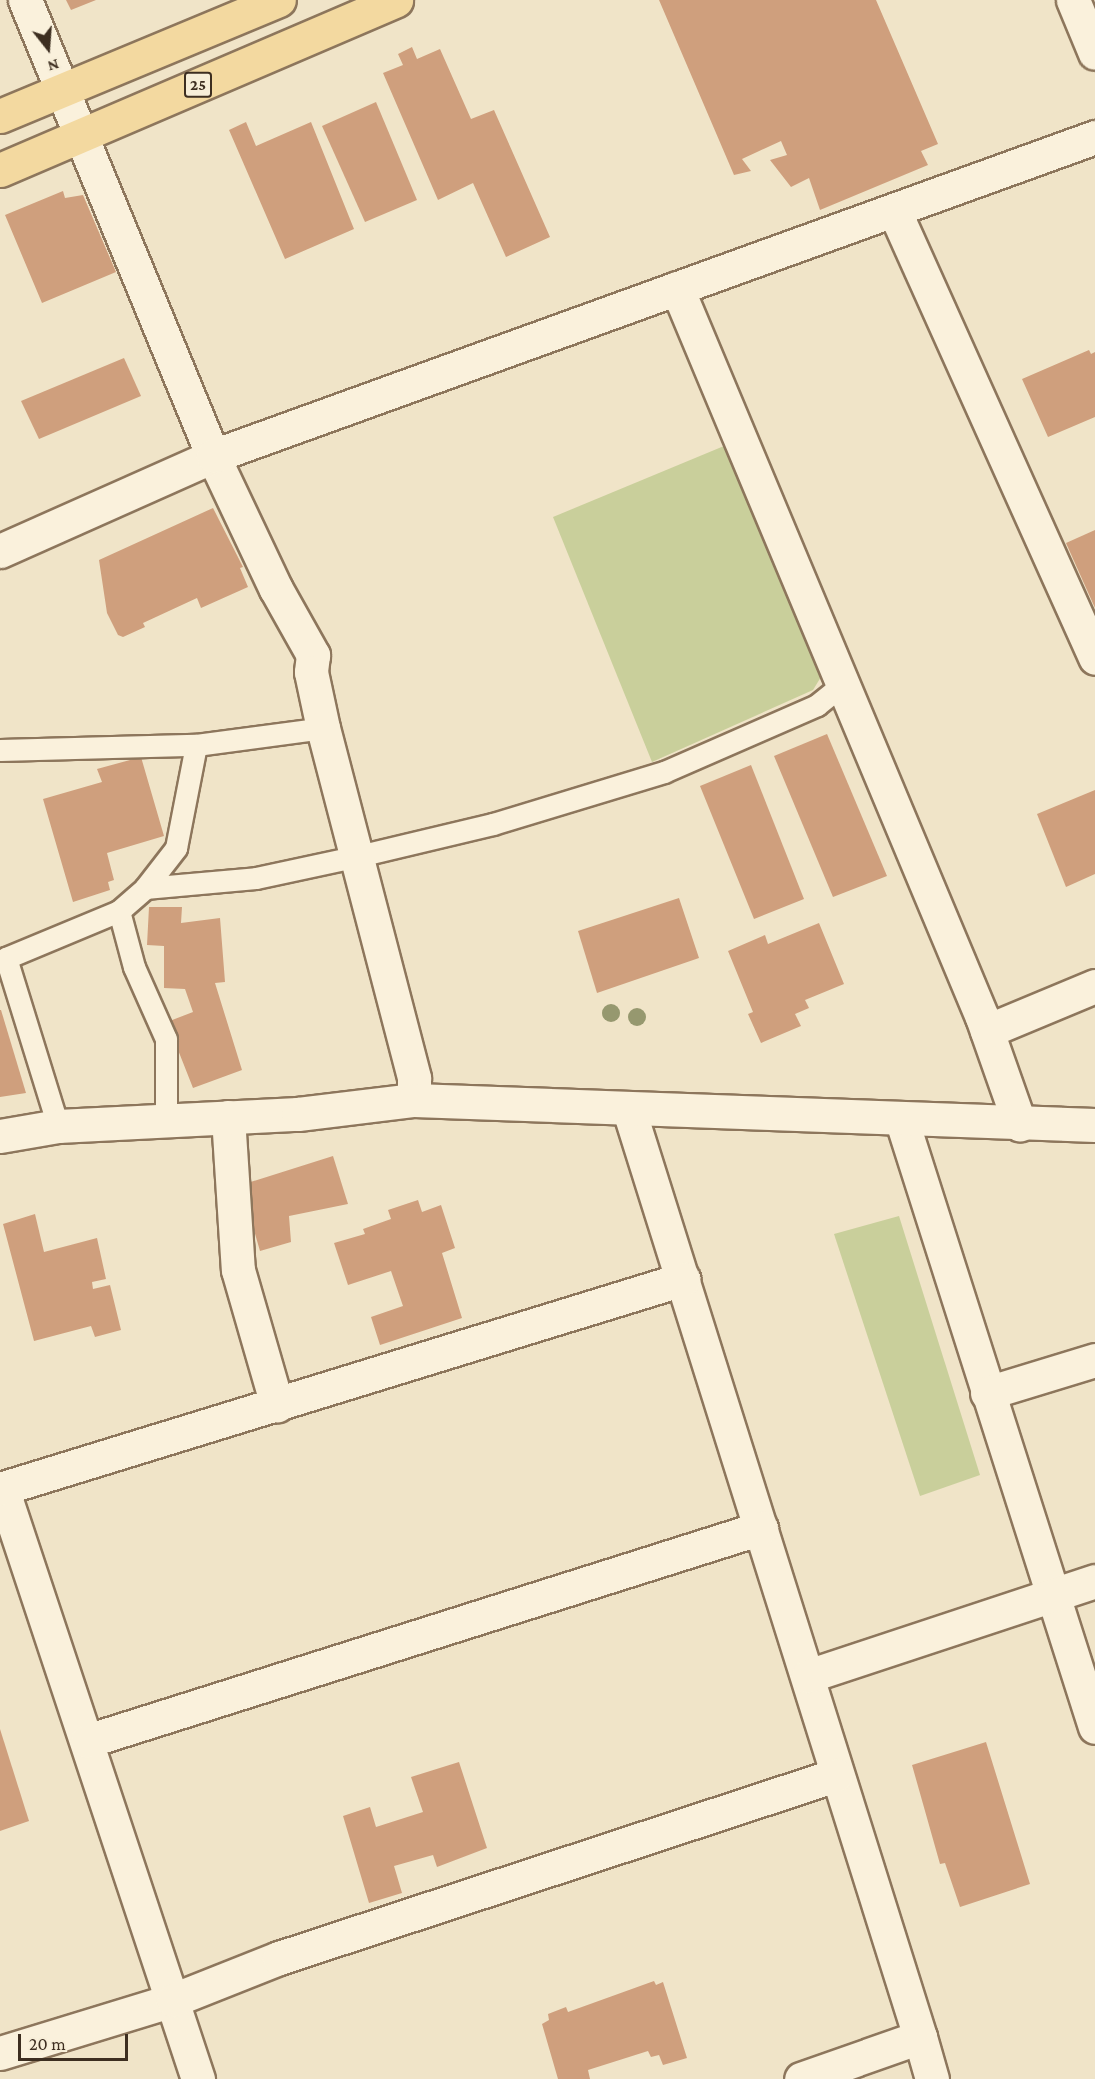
<!DOCTYPE html>
<style>
body{margin:0}
#map{position:relative;width:1095px;height:2079px;overflow:hidden;background:#f0e4c8;font-family:"Crimson Pro",serif}
div>[style]{position:absolute}
.green>*{inset:0;background:#c9cf9b}
.building>*{inset:0;background:#cf9f7d}
.roads{filter:drop-shadow(2px 0 #8d765c) drop-shadow(-2px 0 #8d765c) drop-shadow(0 2px #8d765c) drop-shadow(0 -2px #8d765c)}
.service>*{height:21px;margin:-10.5px;padding:0 10.5px;transform-origin:10.5px;border-radius:10.5px;background:#faf1dc}
.minor>*{height:33px;margin:-16.5px;padding:0 16.5px;transform-origin:16.5px;border-radius:16.5px;background:#faf1dc}
.tertiary>*{height:33px;margin:-16.5px;padding:0 16.5px;transform-origin:16.5px;border-radius:16.5px;background:#faf1dc}
.primary>*{height:33px;margin:-16.5px;padding:0 16.5px;transform-origin:16.5px;border-radius:16.5px;background:#f3d9a0}
.trees>*{width:18px;height:18px;margin:-9px;border-radius:50%;background:#96986f}
span{translate:-50% -50%;white-space:nowrap;text-align:center;line-height:1.15;-webkit-text-stroke:4.5px #f7eed8;paint-order:stroke}
.shield-label span{padding:2px 4px;background:#f7eed8;border:2px solid;border-radius:4px;-webkit-text-stroke-width:0}
.shield-label{font-size:16px;color:#3d2e20;font-weight:700}
.north{position:absolute;left:18px;top:18px;width:60px;height:60px;-webkit-text-stroke:4px #f7eed8;paint-order:stroke;rotate:163deg;font-size:16px;font-weight:700;line-height:24px;text-align:center;color:#3d2e20}
.north::after{content:'';display:block;margin:auto;width:21px;height:27px;background:#3d2e20;clip-path:polygon(50% 0,100% 100%,50% 72%,0 100%)}
.scale{position:absolute;left:18px;top:2034px;width:110px;height:27px;box-sizing:border-box;border:3px solid #3d2e20;border-top:0;padding-left:8px;font-size:18px;line-height:21px;white-space:nowrap;color:#3d2e20;-webkit-text-stroke:4px #f7eed8;paint-order:stroke}
</style>
<div id="map">
<div class="green">
<div style="clip-path:polygon(724px 446px,824px 672px,813px 690px,652px 762px,553px 517px)"></div>
<div style="clip-path:polygon(899px 1216px,980px 1475px,920px 1496px,834px 1234px)"></div>
</div>
<div class="building">
<div style="clip-path:polygon(66px 0,96px 0,71px 10px)"></div>
<div style="clip-path:polygon(659px 0,876px 0,938px 144px,921px 151px,928px 165px,820px 210px,809px 178px,791px 187px,770px 160px,787px 155px,781px 141px,742px 159px,751px 171px,734px 175px)"></div>
<div style="clip-path:polygon(412px 47px,417px 59px,440px 49px,471px 119px,494px 110px,550px 237px,506px 257px,473px 183px,438px 200px,383px 73px,403px 65px,398px 54px)"></div>
<div style="clip-path:polygon(376px 102px,417px 200px,365px 222px,322px 126px)"></div>
<div style="clip-path:polygon(246px 122px,256px 146px,311px 122px,354px 229px,285px 259px,229px 130px)"></div>
<div style="clip-path:polygon(63px 191px,65px 198px,83px 195px,116px 272px,42px 303px,5px 215px)"></div>
<div style="clip-path:polygon(1089px 350px,1091px 354px,1095px 352px,1095px 417px,1048px 437px,1022px 379px)"></div>
<div style="clip-path:polygon(124px 358px,141px 396px,39px 439px,21px 401px)"></div>
<div style="clip-path:polygon(213px 508px,243px 567px,240px 568px,248px 587px,201px 608px,197px 598px,143px 623px,145px 627px,123px 637px,118px 635px,107px 613px,99px 560px)"></div>
<div style="clip-path:polygon(1095px 530px,1095px 608px,1066px 543px)"></div>
<div style="clip-path:polygon(827px 734px,887px 876px,833px 897px,774px 756px)"></div>
<div style="clip-path:polygon(141px 757px,164px 836px,107px 853px,114px 880px,108px 882px,110px 890px,73px 902px,43px 799px,102px 782px,97px 769px)"></div>
<div style="clip-path:polygon(751px 765px,804px 899px,754px 919px,700px 786px)"></div>
<div style="clip-path:polygon(1095px 790px,1095px 874px,1066px 887px,1037px 814px)"></div>
<div style="clip-path:polygon(679px 898px,699px 958px,597px 993px,578px 931px)"></div>
<div style="clip-path:polygon(149px 907px,182px 907px,181px 923px,220px 918px,225px 982px,215px 983px,242px 1070px,193px 1088px,167px 1022px,193px 1012px,185px 989px,164px 988px,164px 946px,147px 945px)"></div>
<div style="clip-path:polygon(819px 923px,844px 984px,805px 1000px,809px 1008px,795px 1014px,801px 1026px,761px 1043px,748px 1014px,753px 1012px,728px 951px,765px 935px,768px 944px)"></div>
<div style="clip-path:polygon(0 1010px,1px 1010px,26px 1093px,0 1097px)"></div>
<div style="clip-path:polygon(333px 1156px,348px 1204px,289px 1216px,291px 1242px,260px 1251px,241px 1185px)"></div>
<div style="clip-path:polygon(418px 1200px,422px 1212px,441px 1205px,455px 1248px,442px 1253px,462px 1318px,380px 1345px,371px 1317px,403px 1306px,391px 1271px,348px 1285px,334px 1243px,365px 1234px,363px 1229px,391px 1219px,388px 1210px)"></div>
<div style="clip-path:polygon(35px 1214px,44px 1252px,97px 1238px,106px 1279px,92px 1282px,93px 1289px,110px 1285px,121px 1330px,95px 1337px,91px 1326px,34px 1341px,3px 1224px)"></div>
<div style="clip-path:polygon(0 1729px,29px 1821px,0 1831px)"></div>
<div style="clip-path:polygon(986px 1742px,1030px 1884px,960px 1907px,945px 1863px,940px 1864px,912px 1765px)"></div>
<div style="clip-path:polygon(459px 1762px,487px 1848px,437px 1867px,433px 1855px,394px 1866px,402px 1893px,369px 1903px,343px 1816px,370px 1807px,376px 1827px,423px 1812px,411px 1777px)"></div>
<div style="clip-path:polygon(654px 1981px,656px 1985px,663px 1982px,687px 2058px,663px 2065px,659px 2055px,651px 2057px,648px 2051px,588px 2070px,590px 2079px,558px 2079px,542px 2024px,549px 2020px,548px 2014px,566px 2007px,568px 2012px)"></div>
</div>
<div class="roads">
<div class="service">
<div style="left:0;top:750px;width:196px;rotate:-1.5deg"></div>
<div style="left:196px;top:745px;width:128px;rotate:-7.6deg"></div>
<div style="left:145px;top:888px;width:51px;rotate:-52.2deg"></div>
<div style="left:176px;top:848px;width:105px;rotate:-79deg"></div>
<div style="left:119px;top:911px;width:58px;rotate:75deg"></div>
<div style="left:134px;top:967px;width:79px;rotate:66deg"></div>
<div style="left:166px;top:1039px;width:82px;rotate:90deg"></div>
<div style="left:58px;top:1126px;width:176px;rotate:-107.2deg"></div>
<div style="left:6px;top:958px;width:122px;rotate:-22.6deg"></div>
<div style="left:119px;top:911px;width:35px;rotate:-41deg"></div>
<div style="left:145px;top:888px;width:111px;rotate:-5.1deg"></div>
<div style="left:256px;top:878px;width:100px;rotate:-12.1deg"></div>
<div style="left:354px;top:857px;width:143px;rotate:-13.4deg"></div>
<div style="left:493px;top:824px;width:179px;rotate:-16.9deg"></div>
<div style="left:664px;top:772px;width:167px;rotate:-23.6deg"></div>
<div style="left:817px;top:705px;width:32px;rotate:-39deg"></div>
</div>
<div class="minor">
<div style="left:25px;top:0;width:493px;rotate:67.6deg"></div>
<div style="left:213px;top:456px;width:147px;rotate:64.7deg"></div>
<div style="left:276px;top:589px;width:76px;rotate:60.7deg"></div>
<div style="left:313px;top:655px;width:17px;rotate:97deg"></div>
<div style="left:311px;top:672px;width:57px;rotate:77.9deg"></div>
<div style="left:323px;top:728px;width:362px;rotate:75.4deg"></div>
<div style="left:414px;top:1078px;width:22px;rotate:90deg"></div>
<div style="left:894px;top:210px;width:491px;rotate:65.8deg"></div>
<div style="left:677px;top:288px;width:790px;rotate:67.3deg"></div>
<div style="left:982px;top:1017px;width:114px;rotate:70.6deg"></div>
<div style="left:0;top:551px;width:233px;rotate:-24deg"></div>
<div style="left:213px;top:456px;width:938px;rotate:-19.88deg"></div>
<div style="left:987px;top:1031px;width:117px;rotate:-22.6deg"></div>
<div style="left:629px;top:1110px;width:972px;rotate:72.57deg"></div>
<div style="left:920px;top:2037px;width:126px;rotate:160.6deg"></div>
<div style="left:228px;top:1117px;width:153px;rotate:86.3deg"></div>
<div style="left:238px;top:1270px;width:141px;rotate:73.9deg"></div>
<div style="left:901px;top:1118px;width:639px;rotate:72.33deg"></div>
<div style="left:0;top:1136px;width:59px;rotate:-9.8deg"></div>
<div style="left:58px;top:1126px;width:240px;rotate:-2.9deg"></div>
<div style="left:298px;top:1114px;width:117px;rotate:-6.9deg"></div>
<div style="left:414px;top:1100px;width:681px;rotate:2.1deg"></div>
<div style="left:987px;top:1393px;width:113px;rotate:-17deg"></div>
<div style="left:2px;top:1488px;width:623px;rotate:71.65deg"></div>
<div style="left:0;top:1489px;width:715px;rotate:-17.09deg"></div>
<div style="left:808px;top:1676px;width:302px;rotate:-18.3deg"></div>
<div style="left:87px;top:1741px;width:707px;rotate:-17.54deg"></div>
<div style="left:920px;top:2037px;width:44px;rotate:74.1deg"></div>
<div style="left:0;top:2053px;width:181px;rotate:-17deg"></div>
<div style="left:173px;top:2000px;width:114px;rotate:-21.6deg"></div>
<div style="left:279px;top:1958px;width:586px;rotate:-18.19deg"></div>
</div>
<div class="tertiary">
<div style="left:1073px;top:0;width:57px;rotate:67.5deg"></div>
</div>
<div class="primary">
<div style="left:0;top:116px;width:302px;rotate:-22.6deg"></div>
<div style="left:0;top:170px;width:431px;rotate:-23.2deg"></div>
</div>
</div>
<div class="trees">
<div style="left:611px;top:1013px"></div>
<div style="left:637px;top:1017px"></div>
</div>
<div class="shield-label">
<span style="left:198px;top:85px">25</span>
</div>
<div class="north">N</div>
<div class="scale">20 m</div>
</div>
